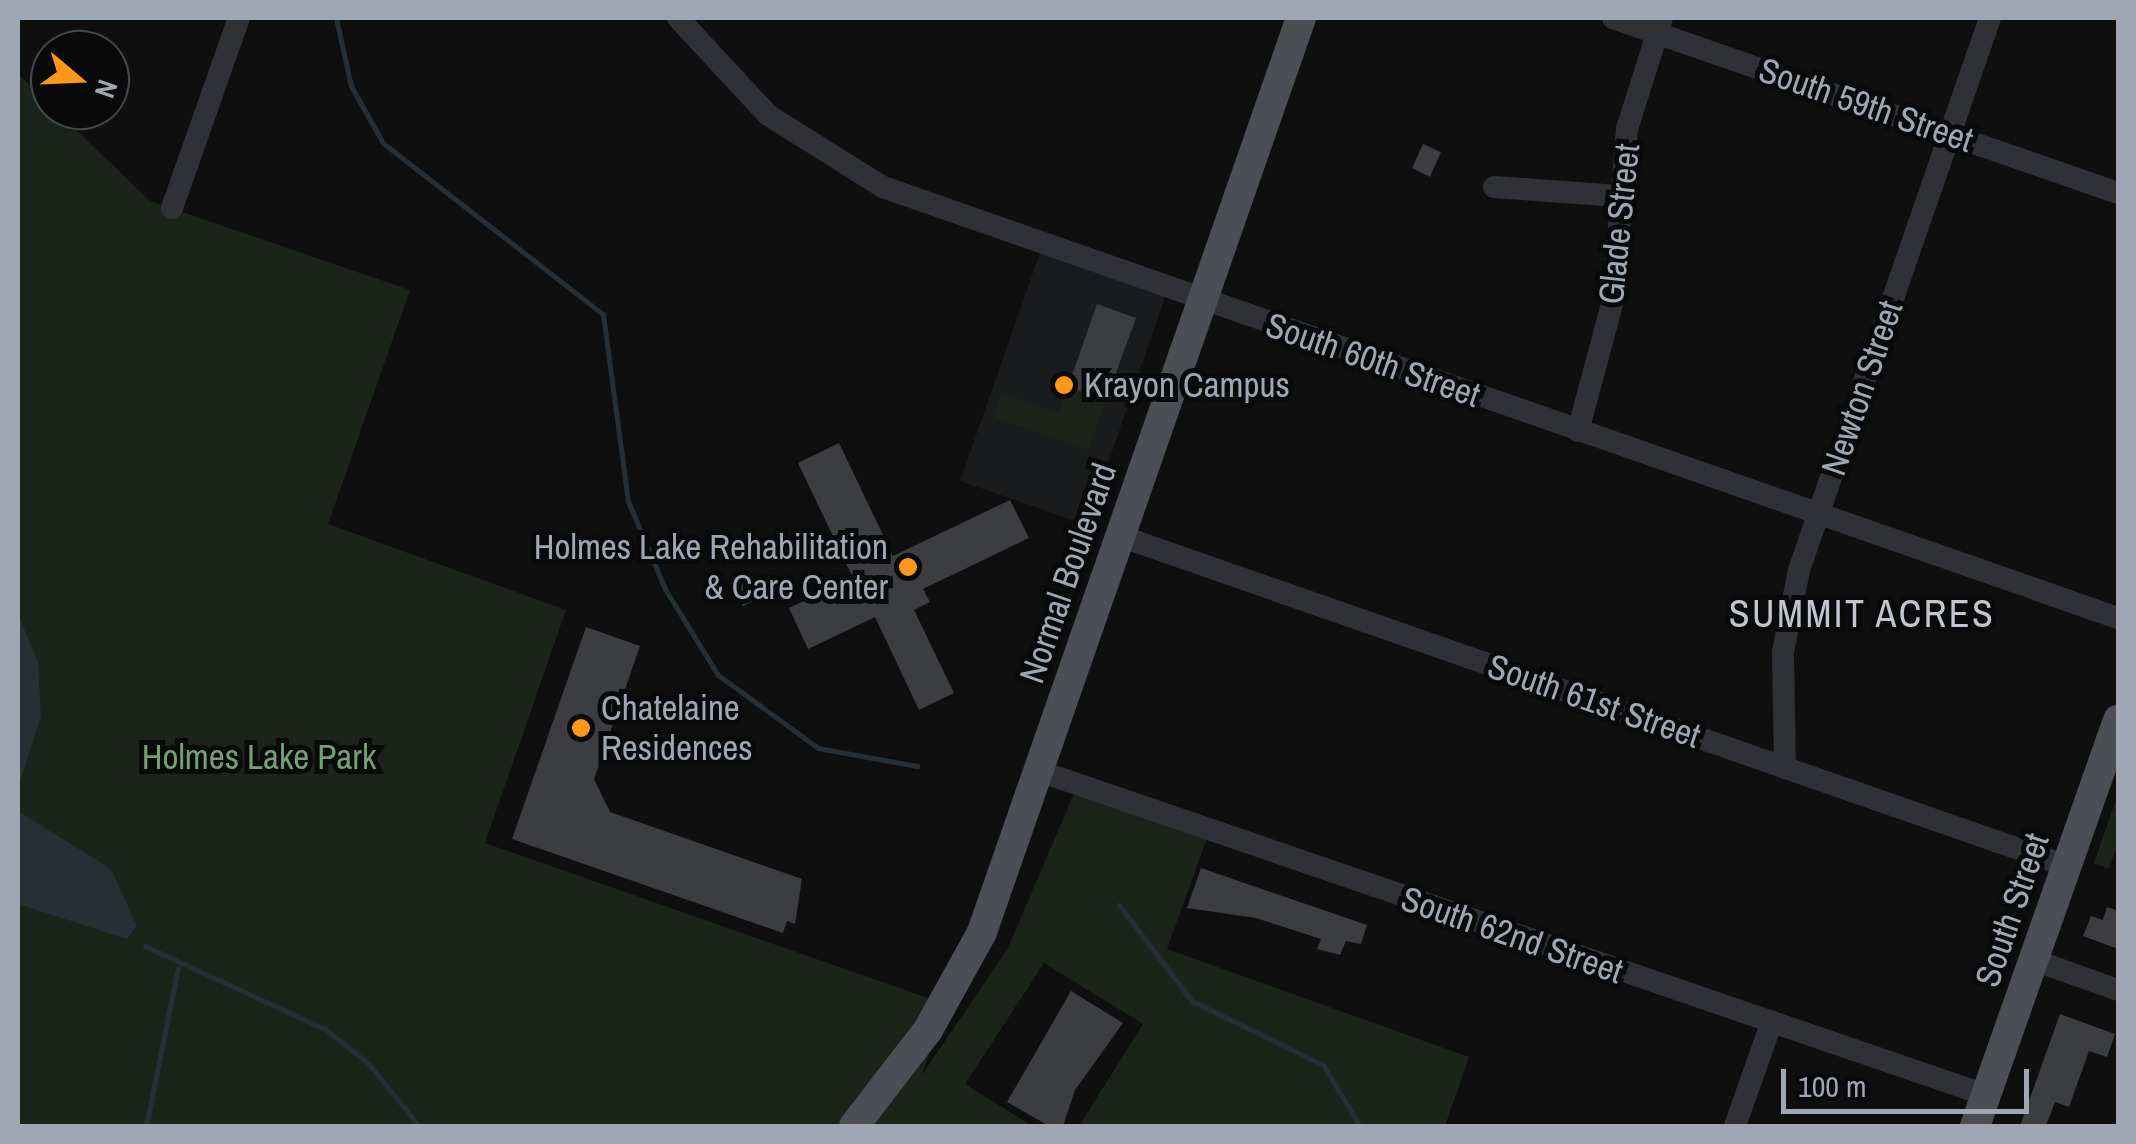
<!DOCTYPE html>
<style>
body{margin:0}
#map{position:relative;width:2136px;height:1144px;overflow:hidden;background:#0f0f10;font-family:"Archivo Narrow",sans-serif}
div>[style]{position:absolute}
.built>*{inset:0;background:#1a1b1d}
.green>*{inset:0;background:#1b231b}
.water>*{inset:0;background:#252f35}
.stream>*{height:5px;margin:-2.5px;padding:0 2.5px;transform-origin:2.5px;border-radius:2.5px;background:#252f35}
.building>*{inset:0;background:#3b3d41}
.minor>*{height:22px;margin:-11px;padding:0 11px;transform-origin:11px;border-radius:11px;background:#303136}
.major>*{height:30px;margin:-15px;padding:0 15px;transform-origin:15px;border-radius:15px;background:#4b4e55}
.dots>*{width:28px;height:28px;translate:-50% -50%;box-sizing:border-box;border:5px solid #0a0a0b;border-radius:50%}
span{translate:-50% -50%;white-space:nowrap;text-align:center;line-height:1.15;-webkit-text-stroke:10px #0a0a0b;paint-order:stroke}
.street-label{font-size:35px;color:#9ea7b3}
.poi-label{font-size:35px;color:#9ea7b3}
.left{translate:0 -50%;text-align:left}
.right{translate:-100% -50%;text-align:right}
.park-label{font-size:35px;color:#75a073}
.neighbourhood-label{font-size:38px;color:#c0c5ce;letter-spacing:2.5px}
.frame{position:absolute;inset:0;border:20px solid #9ea7b3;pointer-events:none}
.north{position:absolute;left:30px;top:30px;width:100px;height:100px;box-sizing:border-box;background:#0a0a0b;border:2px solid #45494e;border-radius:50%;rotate:109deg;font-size:28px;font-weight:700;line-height:40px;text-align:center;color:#9ea7b3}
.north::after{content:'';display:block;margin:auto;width:35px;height:45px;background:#ff9818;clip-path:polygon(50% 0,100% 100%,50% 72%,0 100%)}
.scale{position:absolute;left:1781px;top:1069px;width:248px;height:45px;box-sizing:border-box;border:5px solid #9ea7b3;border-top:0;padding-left:12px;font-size:30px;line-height:35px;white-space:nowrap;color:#9ea7b3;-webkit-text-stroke:8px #0a0a0b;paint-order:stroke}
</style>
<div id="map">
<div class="built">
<div style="clip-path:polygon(1043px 244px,1168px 288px,1087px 525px,960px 481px)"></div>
</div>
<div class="green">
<div style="clip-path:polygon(18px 74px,150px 201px,410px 290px,328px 524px,566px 610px,485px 843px,945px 1004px,922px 1075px,1008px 948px,1078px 784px,1210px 830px,1167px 949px,1469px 1057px,1445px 1126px,1079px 1126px,1143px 1024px,1044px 963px,965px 1084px,1032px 1126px,18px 1126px)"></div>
<div style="clip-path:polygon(1068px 387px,1106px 400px,1088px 450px,993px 417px,1002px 393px,1058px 413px)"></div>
<div style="clip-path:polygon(2118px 794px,2118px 842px,2109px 869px,2094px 863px)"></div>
</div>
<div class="water">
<div style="clip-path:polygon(18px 614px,38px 662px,41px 716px,18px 788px)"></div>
<div style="clip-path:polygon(18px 811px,111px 869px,137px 926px,127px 939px,18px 904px)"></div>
</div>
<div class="stream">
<div style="left:336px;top:18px;width:70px;rotate:77.6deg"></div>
<div style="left:351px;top:86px;width:65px;rotate:60.7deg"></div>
<div style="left:383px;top:143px;width:279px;rotate:37.9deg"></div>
<div style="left:603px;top:314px;width:189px;rotate:82.4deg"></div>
<div style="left:628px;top:501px;width:95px;rotate:67.2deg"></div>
<div style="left:665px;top:589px;width:101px;rotate:58.4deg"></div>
<div style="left:718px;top:675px;width:124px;rotate:36.1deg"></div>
<div style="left:818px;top:748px;width:101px;rotate:10.3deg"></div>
<div style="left:1119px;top:905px;width:121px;rotate:52.8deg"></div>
<div style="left:1192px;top:1001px;width:146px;rotate:26deg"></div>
<div style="left:1323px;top:1065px;width:71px;rotate:58.8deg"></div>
<div style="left:145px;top:946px;width:198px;rotate:24.8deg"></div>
<div style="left:325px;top:1029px;width:55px;rotate:38.3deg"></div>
<div style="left:368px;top:1063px;width:81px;rotate:51deg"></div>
<div style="left:146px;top:1126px;width:161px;rotate:-78.6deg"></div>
</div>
<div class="building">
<div style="clip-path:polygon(1423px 144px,1441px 152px,1430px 177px,1412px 168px)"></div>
<div style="clip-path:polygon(1097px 304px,1136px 318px,1106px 400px,1068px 387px)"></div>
<div style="clip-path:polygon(839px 443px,893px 556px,1010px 500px,1029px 538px,923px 589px,930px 602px,914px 610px,954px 693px,919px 710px,875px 617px,808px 649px,789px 608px,853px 578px,798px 463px)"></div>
<div style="clip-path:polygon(752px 580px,760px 598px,743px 606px,734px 588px)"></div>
<div style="clip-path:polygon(586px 627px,640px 646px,594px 779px,610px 812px,802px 879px,795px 924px,787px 921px,783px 933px,512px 839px)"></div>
<div style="clip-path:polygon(1201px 868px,1367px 925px,1361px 944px,1346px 941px,1340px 955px,1317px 949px,1321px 939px,1256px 918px,1187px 908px)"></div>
<div style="clip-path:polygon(2107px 907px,2118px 911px,2118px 949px,2083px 936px,2091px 916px,2103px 920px)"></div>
<div style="clip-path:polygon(1071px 991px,1123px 1023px,1075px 1090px,1063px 1126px,1049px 1126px,1007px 1102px)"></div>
<div style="clip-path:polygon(2060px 1014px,2115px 1034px,2107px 1057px,2089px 1051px,2069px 1107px,2055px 1102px,2046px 1126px,2020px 1126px)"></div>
</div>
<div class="minor">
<div style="left:678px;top:18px;width:132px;rotate:47.1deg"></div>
<div style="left:768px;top:115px;width:136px;rotate:32.1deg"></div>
<div style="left:883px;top:187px;width:1308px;rotate:19.24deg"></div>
<div style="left:1613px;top:18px;width:534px;rotate:19.11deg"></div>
<div style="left:1494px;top:187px;width:125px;rotate:4.1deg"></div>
<div style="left:172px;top:208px;width:201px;rotate:-70.6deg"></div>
<div style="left:1578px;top:431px;width:136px;rotate:-75deg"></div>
<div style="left:1613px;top:300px;width:172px;rotate:-85.3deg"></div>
<div style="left:1627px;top:129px;width:116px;rotate:-72.5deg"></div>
<div style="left:1120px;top:536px;width:1003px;rotate:19.21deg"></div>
<div style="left:1785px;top:768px;width:116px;rotate:-91deg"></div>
<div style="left:1783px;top:652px;width:84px;rotate:-79deg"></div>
<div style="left:1799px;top:570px;width:584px;rotate:-70.91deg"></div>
<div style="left:1039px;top:771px;width:1001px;rotate:18.89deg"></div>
<div style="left:2034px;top:960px;width:89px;rotate:19.7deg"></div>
<div style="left:1735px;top:1126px;width:111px;rotate:-70.6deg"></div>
</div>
<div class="major">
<div style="left:854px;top:1126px;width:121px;rotate:-52.4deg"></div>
<div style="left:928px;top:1030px;width:112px;rotate:-61.1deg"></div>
<div style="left:982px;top:932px;width:968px;rotate:-70.76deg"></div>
<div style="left:1975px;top:1126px;width:431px;rotate:-70.6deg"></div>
</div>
<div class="dots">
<div style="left:1064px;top:385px;background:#ff9818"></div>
<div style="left:908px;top:567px;background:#ff9818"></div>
<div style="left:581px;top:728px;background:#ff9818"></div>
</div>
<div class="street-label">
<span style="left:1866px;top:105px;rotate:19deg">South 59th Street</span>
<span style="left:1619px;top:224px;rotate:-84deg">Glade Street</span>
<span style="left:1373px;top:360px;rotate:19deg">South 60th Street</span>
<span style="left:1862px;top:388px;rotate:-71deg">Newton Street</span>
<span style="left:1068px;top:573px;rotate:-71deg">Normal Boulevard</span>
<span style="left:1594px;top:701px;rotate:19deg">South 61st Street</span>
<span style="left:2012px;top:910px;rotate:-71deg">South Street</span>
<span style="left:1512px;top:935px;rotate:19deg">South 62nd Street</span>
</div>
<div class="poi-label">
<span class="left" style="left:1084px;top:385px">Krayon Campus</span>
<span class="right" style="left:888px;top:567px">Holmes Lake Rehabilitation<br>&amp; Care Center</span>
<span class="left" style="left:601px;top:728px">Chatelaine<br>Residences</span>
</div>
<div class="park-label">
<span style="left:259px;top:757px">Holmes Lake Park</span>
</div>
<div class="neighbourhood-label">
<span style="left:1862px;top:614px">SUMMIT ACRES</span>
</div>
<div class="frame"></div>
<div class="north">N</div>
<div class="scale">100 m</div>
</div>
